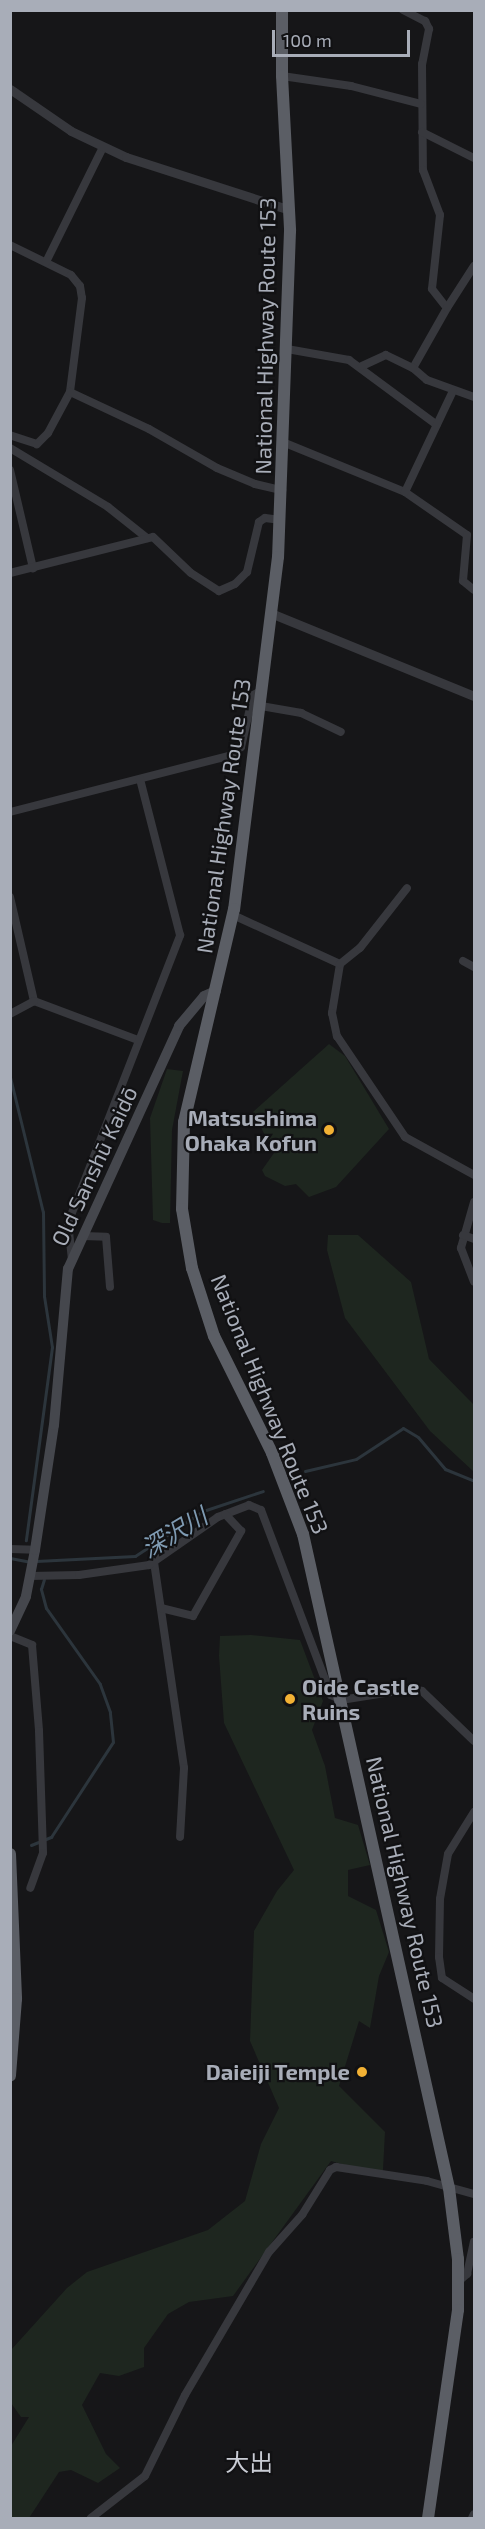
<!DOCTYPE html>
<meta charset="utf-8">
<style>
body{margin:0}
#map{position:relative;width:485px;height:2529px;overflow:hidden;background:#161618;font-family:"Exo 2","Noto Sans JP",sans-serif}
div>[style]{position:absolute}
.green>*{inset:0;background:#1e261f}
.stream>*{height:3px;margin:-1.5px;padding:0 1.5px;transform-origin:1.5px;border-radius:1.5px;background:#2c353c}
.minor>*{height:8px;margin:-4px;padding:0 4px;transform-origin:4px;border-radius:4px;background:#37383d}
.tertiary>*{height:9px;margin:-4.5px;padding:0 4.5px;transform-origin:4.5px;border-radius:4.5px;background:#37383d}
.secondary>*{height:10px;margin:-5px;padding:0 5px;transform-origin:5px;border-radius:5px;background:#45474d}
.trunk>*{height:12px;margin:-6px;padding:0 6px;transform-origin:6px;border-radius:6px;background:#5b5e65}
.dots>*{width:16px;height:16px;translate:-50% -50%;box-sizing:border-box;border:3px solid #111113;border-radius:50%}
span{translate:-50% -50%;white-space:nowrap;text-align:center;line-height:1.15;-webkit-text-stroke:4.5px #111113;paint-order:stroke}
.street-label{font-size:22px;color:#a8adb8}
.poi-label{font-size:22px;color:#a8adb8;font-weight:700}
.right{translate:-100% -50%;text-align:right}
.left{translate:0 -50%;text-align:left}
.water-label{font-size:24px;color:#7f9bb3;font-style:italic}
.neighbourhood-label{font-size:24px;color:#c9ccd4}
.frame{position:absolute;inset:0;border:12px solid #a8adb8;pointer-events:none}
.scale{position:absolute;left:272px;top:30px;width:138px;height:27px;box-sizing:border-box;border:3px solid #a8adb8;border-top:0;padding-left:8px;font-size:18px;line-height:21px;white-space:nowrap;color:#a8adb8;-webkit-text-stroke:4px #111113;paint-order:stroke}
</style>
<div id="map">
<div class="green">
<div style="clip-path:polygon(329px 1044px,345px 1056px,389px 1129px,336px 1187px,309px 1197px,296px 1184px,285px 1186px,265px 1176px,262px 1170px,274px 1153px,253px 1112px)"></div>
<div style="clip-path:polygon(167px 1069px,183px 1071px,172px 1130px,170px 1223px,162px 1223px,153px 1220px,150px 1118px)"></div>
<div style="clip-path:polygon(328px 1235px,358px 1235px,411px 1282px,429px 1359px,474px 1405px,474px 1472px,430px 1431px,345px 1318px,327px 1250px)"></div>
<div style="clip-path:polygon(251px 1635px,300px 1640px,323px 1701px,312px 1730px,325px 1766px,335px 1818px,358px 1825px,370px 1865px,348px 1870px,348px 1896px,376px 1910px,389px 1952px,379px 1976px,370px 2028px,359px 2021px,339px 2086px,385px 2132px,383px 2170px,367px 2171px,331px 2161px,233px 2296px,189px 2302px,168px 2314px,144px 2348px,144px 2367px,119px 2376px,100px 2373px,82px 2405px,106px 2454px,120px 2468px,98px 2483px,71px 2470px,59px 2472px,29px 2518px,11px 2518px,11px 2446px,29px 2417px,21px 2417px,11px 2403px,11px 2350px,67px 2288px,87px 2272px,208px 2230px,245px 2201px,261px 2144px,279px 2108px,250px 2041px,254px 1931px,277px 1891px,294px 1870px,224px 1723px,219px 1656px,220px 1636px)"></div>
</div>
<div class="stream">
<div style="left:10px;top:1077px;width:139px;rotate:76.3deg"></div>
<div style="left:43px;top:1212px;width:84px;rotate:89.3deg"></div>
<div style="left:44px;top:1296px;width:52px;rotate:81.1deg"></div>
<div style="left:52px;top:1347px;width:195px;rotate:97.7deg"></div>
<div style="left:305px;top:1471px;width:52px;rotate:-13.2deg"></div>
<div style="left:356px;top:1459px;width:56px;rotate:-33.4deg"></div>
<div style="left:403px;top:1428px;width:17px;rotate:31deg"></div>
<div style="left:418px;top:1437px;width:42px;rotate:49.8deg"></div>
<div style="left:445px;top:1469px;width:31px;rotate:22deg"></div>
<div style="left:10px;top:1558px;width:20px;rotate:11deg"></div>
<div style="left:36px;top:1561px;width:99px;rotate:-2.9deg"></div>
<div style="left:135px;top:1556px;width:82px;rotate:-33.5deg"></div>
<div style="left:203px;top:1511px;width:63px;rotate:-18.4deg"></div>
<div style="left:31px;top:1845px;width:22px;rotate:-22deg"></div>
<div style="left:51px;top:1837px;width:113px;rotate:-56.9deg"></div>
<div style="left:113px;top:1742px;width:30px;rotate:-96deg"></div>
<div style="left:110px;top:1712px;width:30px;rotate:-110deg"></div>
<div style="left:100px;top:1684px;width:93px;rotate:-125.4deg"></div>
<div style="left:46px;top:1608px;width:20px;rotate:-105deg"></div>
<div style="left:41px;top:1589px;width:10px;rotate:-73deg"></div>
</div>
<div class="minor">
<div style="left:403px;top:10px;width:25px;rotate:27deg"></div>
<div style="left:425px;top:21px;width:9px;rotate:63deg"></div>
<div style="left:429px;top:29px;width:36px;rotate:101deg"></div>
<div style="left:422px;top:64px;width:106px;rotate:89.5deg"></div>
<div style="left:423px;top:170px;width:48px;rotate:69.3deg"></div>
<div style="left:440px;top:215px;width:74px;rotate:96.2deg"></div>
<div style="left:432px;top:289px;width:24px;rotate:52deg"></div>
<div style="left:447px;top:308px;width:69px;rotate:119.5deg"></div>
<div style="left:413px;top:368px;width:18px;rotate:41deg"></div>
<div style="left:427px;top:380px;width:50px;rotate:19.9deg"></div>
<div style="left:282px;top:76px;width:70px;rotate:8.2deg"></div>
<div style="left:351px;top:86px;width:72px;rotate:14.4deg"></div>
<div style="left:422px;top:132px;width:58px;rotate:26.6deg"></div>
<div style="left:10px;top:245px;width:68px;rotate:26.2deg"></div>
<div style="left:71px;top:275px;width:14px;rotate:51deg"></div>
<div style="left:80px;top:286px;width:12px;rotate:81deg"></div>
<div style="left:82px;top:298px;width:95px;rotate:97.3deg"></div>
<div style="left:70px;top:392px;width:47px;rotate:118.2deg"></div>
<div style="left:48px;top:433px;width:16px;rotate:135deg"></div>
<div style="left:37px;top:444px;width:28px;rotate:-162deg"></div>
<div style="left:46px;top:262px;width:128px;rotate:-63.6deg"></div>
<div style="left:447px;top:308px;width:50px;rotate:-57.3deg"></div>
<div style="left:287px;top:349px;width:63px;rotate:10.1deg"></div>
<div style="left:349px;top:360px;width:109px;rotate:36.5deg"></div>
<div style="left:362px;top:366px;width:26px;rotate:-25deg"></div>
<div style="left:386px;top:355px;width:30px;rotate:26deg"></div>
<div style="left:70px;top:392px;width:87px;rotate:25.1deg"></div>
<div style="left:149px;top:429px;width:78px;rotate:29.8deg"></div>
<div style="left:217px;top:468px;width:41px;rotate:22.8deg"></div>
<div style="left:255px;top:484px;width:28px;rotate:13deg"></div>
<div style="left:285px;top:443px;width:130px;rotate:22.2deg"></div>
<div style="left:405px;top:492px;width:75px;rotate:34.7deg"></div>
<div style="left:467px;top:535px;width:46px;rotate:95deg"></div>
<div style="left:463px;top:581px;width:14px;rotate:39deg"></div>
<div style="left:10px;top:448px;width:114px;rotate:31deg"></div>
<div style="left:108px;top:507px;width:50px;rotate:38.5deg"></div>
<div style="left:10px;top:470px;width:101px;rotate:76.8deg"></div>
<div style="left:405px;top:492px;width:112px;rotate:-64.6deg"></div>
<div style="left:10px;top:573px;width:147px;rotate:-14.1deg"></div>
<div style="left:153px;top:537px;width:52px;rotate:43.5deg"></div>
<div style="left:191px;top:573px;width:33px;rotate:33deg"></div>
<div style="left:219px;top:591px;width:17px;rotate:-24deg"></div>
<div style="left:235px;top:584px;width:17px;rotate:-45deg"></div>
<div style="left:247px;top:572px;width:51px;rotate:-76.5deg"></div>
<div style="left:259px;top:522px;width:7px;rotate:-34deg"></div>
<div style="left:265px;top:518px;width:16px;rotate:7deg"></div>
<div style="left:261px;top:706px;width:41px;rotate:9.9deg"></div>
<div style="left:301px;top:713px;width:44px;rotate:25.4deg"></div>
<div style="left:10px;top:812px;width:229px;rotate:-14.4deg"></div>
<div style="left:232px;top:755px;width:12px;rotate:-42deg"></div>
<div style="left:241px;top:747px;width:53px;rotate:-77deg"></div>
<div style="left:253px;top:695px;width:11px;rotate:-27deg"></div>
<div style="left:10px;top:897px;width:107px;rotate:77deg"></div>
<div style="left:34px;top:1001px;width:111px;rotate:20.6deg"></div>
<div style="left:233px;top:915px;width:118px;rotate:24.6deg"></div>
<div style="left:340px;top:964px;width:50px;rotate:99.3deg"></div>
<div style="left:332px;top:1013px;width:24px;rotate:78deg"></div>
<div style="left:337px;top:1036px;width:122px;rotate:56deg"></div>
<div style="left:405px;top:1137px;width:79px;rotate:28.8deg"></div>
<div style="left:463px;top:961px;width:13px;rotate:29deg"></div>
<div style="left:340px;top:964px;width:26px;rotate:-39deg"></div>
<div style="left:360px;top:948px;width:76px;rotate:-51.9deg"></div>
<div style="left:10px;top:1014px;width:27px;rotate:-28deg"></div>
<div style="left:474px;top:1202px;width:48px;rotate:105.8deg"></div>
<div style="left:461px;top:1248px;width:36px;rotate:69deg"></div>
<div style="left:463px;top:1235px;width:12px;rotate:20deg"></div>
<div style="left:83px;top:1236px;width:23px;rotate:2deg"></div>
<div style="left:106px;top:1237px;width:50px;rotate:85.4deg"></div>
<div style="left:72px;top:1260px;width:37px;rotate:-96deg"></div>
<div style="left:68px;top:1223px;width:309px;rotate:-68.7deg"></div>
<div style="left:180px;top:935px;width:161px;rotate:-104.4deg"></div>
<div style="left:10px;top:1549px;width:25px;rotate:2deg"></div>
<div style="left:154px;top:1562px;width:208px;rotate:81.7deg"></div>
<div style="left:184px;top:1768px;width:69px;rotate:93.3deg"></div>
<div style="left:30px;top:1576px;width:49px;rotate:-1.2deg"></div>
<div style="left:79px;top:1575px;width:71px;rotate:-8.1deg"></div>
<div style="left:149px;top:1565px;width:84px;rotate:-34.8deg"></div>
<div style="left:218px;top:1517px;width:33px;rotate:-21deg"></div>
<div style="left:249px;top:1505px;width:13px;rotate:23deg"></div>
<div style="left:261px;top:1510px;width:198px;rotate:69.3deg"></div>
<div style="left:331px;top:1695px;width:11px;rotate:27deg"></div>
<div style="left:341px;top:1700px;width:70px;rotate:-9.1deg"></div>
<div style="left:410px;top:1689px;width:12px;rotate:9deg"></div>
<div style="left:422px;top:1691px;width:72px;rotate:43.9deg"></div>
<div style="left:161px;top:1608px;width:33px;rotate:14deg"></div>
<div style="left:193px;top:1616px;width:98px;rotate:-60.5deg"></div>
<div style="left:241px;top:1531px;width:23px;rotate:-133deg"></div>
<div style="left:10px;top:1636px;width:24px;rotate:22deg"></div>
<div style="left:32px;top:1645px;width:86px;rotate:85.3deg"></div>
<div style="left:39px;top:1731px;width:122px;rotate:88.1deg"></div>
<div style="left:43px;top:1853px;width:37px;rotate:110deg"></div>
<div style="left:474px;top:1812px;width:49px;rotate:121.8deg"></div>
<div style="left:448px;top:1854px;width:46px;rotate:100.1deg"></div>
<div style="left:440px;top:1899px;width:58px;rotate:91deg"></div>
<div style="left:439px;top:1957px;width:21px;rotate:82deg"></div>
<div style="left:442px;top:1978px;width:38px;rotate:33deg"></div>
<div style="left:459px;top:2281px;width:11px;rotate:-41deg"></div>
<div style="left:467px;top:2274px;width:33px;rotate:-78deg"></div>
<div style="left:91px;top:2518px;width:68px;rotate:-37.9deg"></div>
<div style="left:145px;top:2476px;width:90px;rotate:-63.7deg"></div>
<div style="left:185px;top:2395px;width:166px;rotate:-59.6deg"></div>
<div style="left:269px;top:2252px;width:50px;rotate:-48.3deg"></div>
<div style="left:302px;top:2215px;width:53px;rotate:-58.1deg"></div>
<div style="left:330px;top:2170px;width:7px;rotate:-27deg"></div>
<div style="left:336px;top:2167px;width:92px;rotate:8.7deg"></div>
<div style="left:427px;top:2181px;width:49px;rotate:15.5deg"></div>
<div style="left:472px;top:2518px;width:4px;rotate:-63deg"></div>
</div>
<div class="tertiary">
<div style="left:10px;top:89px;width:74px;rotate:34.5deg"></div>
<div style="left:71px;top:131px;width:61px;rotate:25.3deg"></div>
<div style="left:126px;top:157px;width:172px;rotate:17.9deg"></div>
<div style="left:273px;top:614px;width:217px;rotate:22.2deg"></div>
</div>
<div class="secondary">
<div style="left:10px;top:1631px;width:38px;rotate:-65deg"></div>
<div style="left:26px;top:1596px;width:47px;rotate:-78.9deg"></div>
<div style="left:35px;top:1550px;width:126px;rotate:-81.4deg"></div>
<div style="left:54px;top:1425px;width:157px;rotate:-84.9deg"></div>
<div style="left:68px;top:1269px;width:267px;rotate:-65.4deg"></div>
<div style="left:179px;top:1026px;width:39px;rotate:-50deg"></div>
<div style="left:204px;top:996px;width:13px;rotate:-23deg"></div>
</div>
<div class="trunk">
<div style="left:282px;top:10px;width:66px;rotate:90deg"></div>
<div style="left:282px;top:76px;width:155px;rotate:87deg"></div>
<div style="left:290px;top:231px;width:326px;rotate:92.1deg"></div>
<div style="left:278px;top:557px;width:355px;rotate:97.1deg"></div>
<div style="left:234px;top:909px;width:219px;rotate:103.2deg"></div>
<div style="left:184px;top:1122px;width:87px;rotate:91.3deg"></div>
<div style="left:182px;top:1209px;width:60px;rotate:80.4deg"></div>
<div style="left:192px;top:1268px;width:71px;rotate:72.1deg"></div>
<div style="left:214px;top:1336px;width:131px;rotate:63.6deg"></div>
<div style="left:272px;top:1453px;width:87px;rotate:69.1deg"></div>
<div style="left:303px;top:1534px;width:670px;rotate:77.42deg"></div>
<div style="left:449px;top:2188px;width:72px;rotate:82.8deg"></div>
<div style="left:458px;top:2259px;width:51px;rotate:90deg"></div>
<div style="left:458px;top:2310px;width:210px;rotate:98.2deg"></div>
<div style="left:10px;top:1854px;width:145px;rotate:87.6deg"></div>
<div style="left:16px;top:1999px;width:77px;rotate:94.5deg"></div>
</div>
<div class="dots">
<div style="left:329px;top:1130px;background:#f2b134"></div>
<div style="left:290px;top:1699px;background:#f2b134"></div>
<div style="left:362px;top:2072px;background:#f2b134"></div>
</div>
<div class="street-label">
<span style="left:265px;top:336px;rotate:-89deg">National Highway Route 153</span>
<span style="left:223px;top:816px;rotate:-82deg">National Highway Route 153</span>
<span style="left:94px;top:1166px;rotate:-65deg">Old Sanshū Kaidō</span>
<span style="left:270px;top:1404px;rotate:68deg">National Highway Route 153</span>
<span style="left:405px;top:1892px;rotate:77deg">National Highway Route 153</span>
</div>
<div class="poi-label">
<span class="right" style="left:317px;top:1130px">Matsushima<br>Ohaka Kofun</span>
<span class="left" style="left:302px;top:1699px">Oide Castle<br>Ruins</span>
<span class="right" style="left:350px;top:2072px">Daieiji Temple</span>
</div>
<div class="water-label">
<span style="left:174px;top:1532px;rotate:-31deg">深沢川</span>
</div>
<div class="neighbourhood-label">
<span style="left:249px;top:2462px">大出</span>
</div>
<div class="frame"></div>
<div class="scale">100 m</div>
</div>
